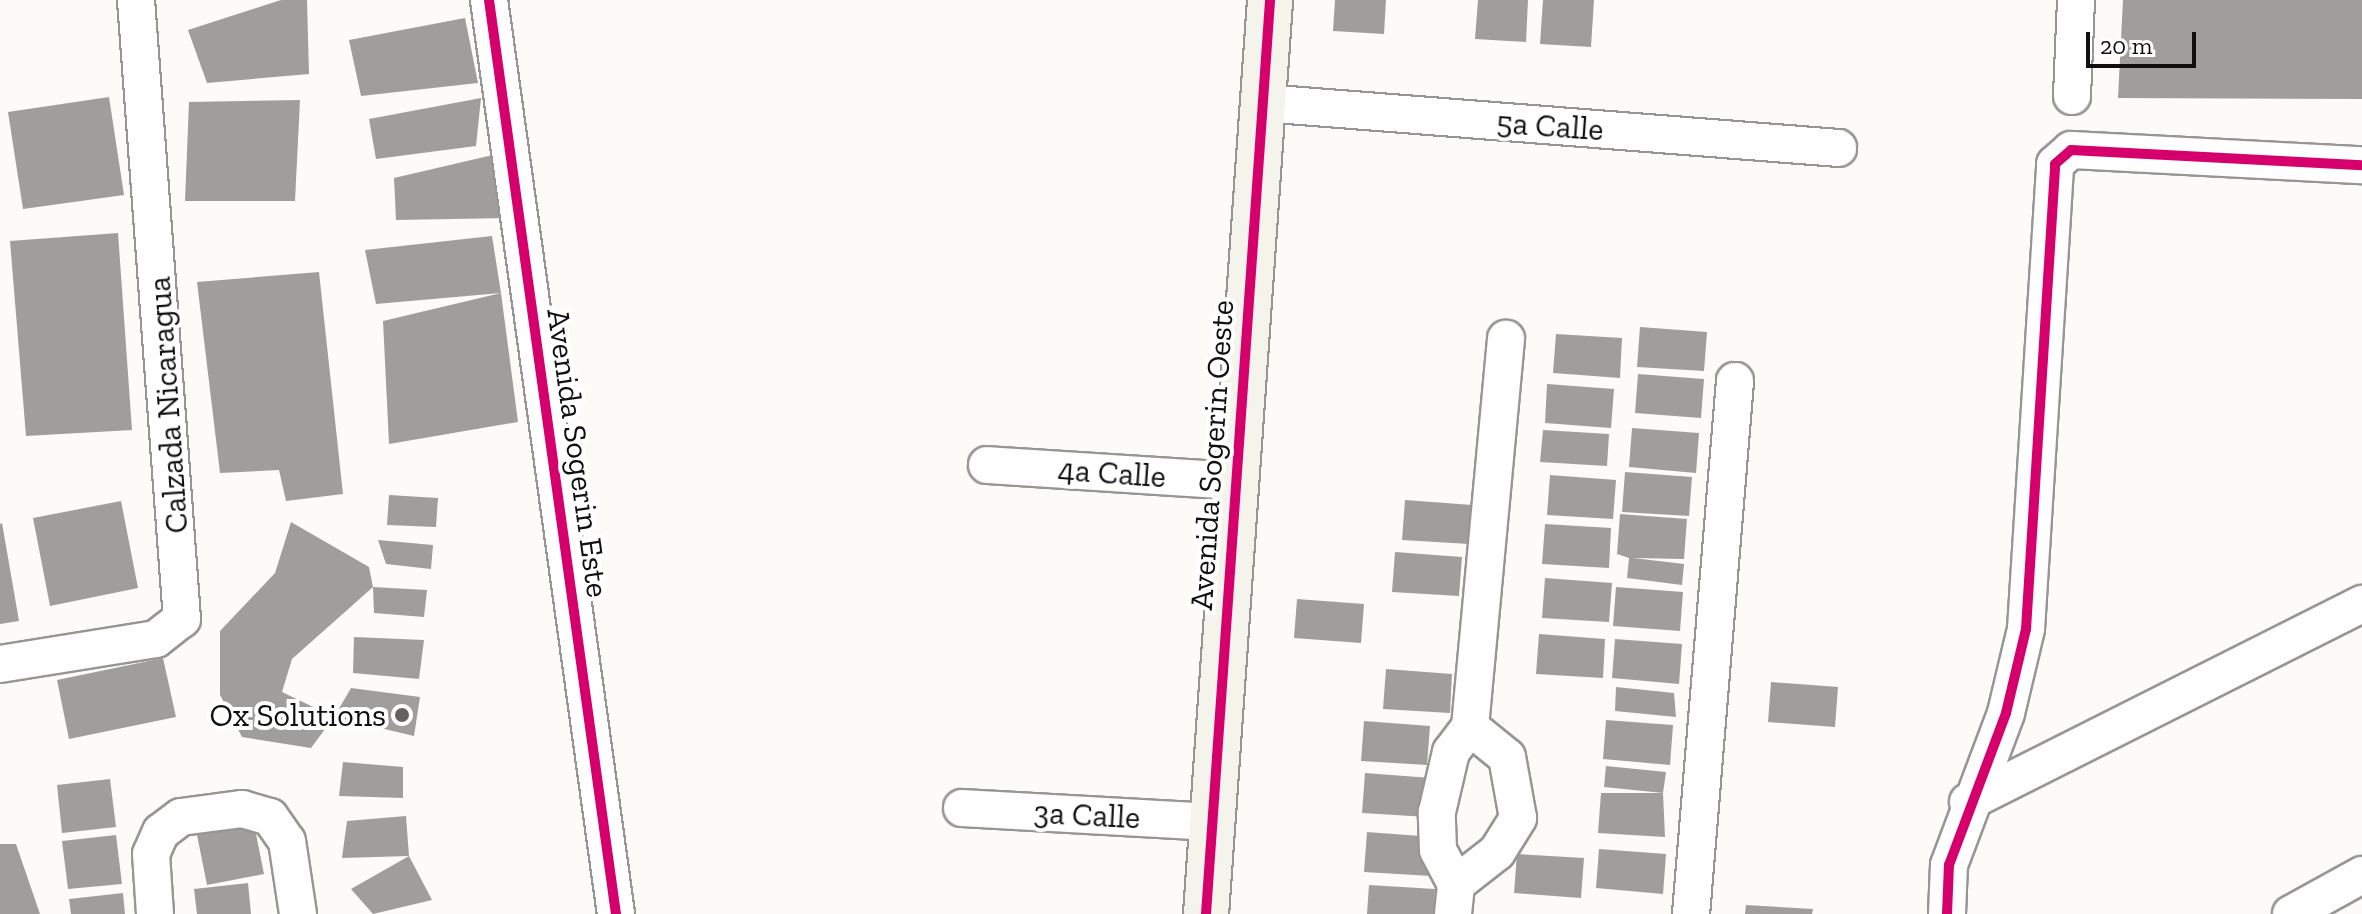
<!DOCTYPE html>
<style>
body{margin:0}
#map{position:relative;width:2362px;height:914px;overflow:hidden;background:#fcfbf7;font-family:"Zilla Slab",serif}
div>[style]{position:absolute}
.building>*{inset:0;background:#a09e9c}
.roads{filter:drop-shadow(2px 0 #969694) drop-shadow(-2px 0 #969694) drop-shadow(0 2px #969694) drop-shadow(0 -2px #969694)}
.street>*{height:36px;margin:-18px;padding:0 18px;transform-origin:18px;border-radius:18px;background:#fffefe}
.secondary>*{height:44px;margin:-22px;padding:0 22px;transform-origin:22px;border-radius:22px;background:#f5f4ec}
.cycleway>*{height:10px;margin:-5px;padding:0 5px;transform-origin:5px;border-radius:5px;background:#d6006c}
.dots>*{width:22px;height:22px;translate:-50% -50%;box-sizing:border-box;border:4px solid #fff;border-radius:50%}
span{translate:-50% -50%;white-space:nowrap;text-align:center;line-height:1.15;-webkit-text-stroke:8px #fff;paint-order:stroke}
.street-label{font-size:32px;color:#101010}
.poi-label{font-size:32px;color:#101010}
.right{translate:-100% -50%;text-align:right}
.scale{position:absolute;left:2086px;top:32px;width:110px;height:36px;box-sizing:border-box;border:4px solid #101010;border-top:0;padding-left:10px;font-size:24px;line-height:28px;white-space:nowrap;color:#101010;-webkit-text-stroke:6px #fff;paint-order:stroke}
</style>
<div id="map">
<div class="building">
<div style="clip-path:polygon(281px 0,307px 0,309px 74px,207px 83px,188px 30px)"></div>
<div style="clip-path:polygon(1335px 0,1386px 0,1384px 34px,1333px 31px)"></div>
<div style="clip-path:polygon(1478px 0,1528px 0,1526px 42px,1475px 39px)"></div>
<div style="clip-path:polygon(1543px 0,1594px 0,1591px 47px,1540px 44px)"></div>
<div style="clip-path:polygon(2123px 0,2362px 0,2362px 99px,2118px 98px)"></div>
<div style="clip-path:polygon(465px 18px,478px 83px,361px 96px,349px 40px)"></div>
<div style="clip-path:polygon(109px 97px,124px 195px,23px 209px,8px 112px)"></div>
<div style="clip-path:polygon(481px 98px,476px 146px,376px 159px,369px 119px)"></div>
<div style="clip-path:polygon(300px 100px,295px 201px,185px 201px,189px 102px)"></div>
<div style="clip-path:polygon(497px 154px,509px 218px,396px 220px,394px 178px)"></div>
<div style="clip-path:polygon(118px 233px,132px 430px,26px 436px,10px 241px)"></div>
<div style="clip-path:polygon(492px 236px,501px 293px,518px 422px,389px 444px,383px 321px,501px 293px,376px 304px,365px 250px)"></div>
<div style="clip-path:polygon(319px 272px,343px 494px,286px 501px,279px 470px,220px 473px,197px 282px)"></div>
<div style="clip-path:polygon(1640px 327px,1707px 332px,1704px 371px,1637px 367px)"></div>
<div style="clip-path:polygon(1556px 334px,1622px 338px,1620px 378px,1553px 373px)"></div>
<div style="clip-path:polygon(1638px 374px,1704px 379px,1701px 418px,1635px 413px)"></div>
<div style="clip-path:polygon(1547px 384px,1614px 389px,1611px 428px,1545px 423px)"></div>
<div style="clip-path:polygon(1632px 428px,1699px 433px,1696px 473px,1629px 467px)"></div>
<div style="clip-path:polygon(1543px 430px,1609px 434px,1607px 466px,1540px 462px)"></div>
<div style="clip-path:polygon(1625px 472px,1692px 477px,1689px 516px,1622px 512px)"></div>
<div style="clip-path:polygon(1550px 475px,1616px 480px,1613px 519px,1547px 515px)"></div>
<div style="clip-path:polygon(389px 495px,438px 498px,436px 527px,387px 525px)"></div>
<div style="clip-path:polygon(1405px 500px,1472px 505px,1469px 544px,1402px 540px)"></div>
<div style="clip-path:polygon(121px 501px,138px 588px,50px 606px,33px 518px)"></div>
<div style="clip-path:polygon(1620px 514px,1687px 519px,1684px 559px,1633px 558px,1684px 564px,1682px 585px,1627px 578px,1629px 558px,1617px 554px)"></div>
<div style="clip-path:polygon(291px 522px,369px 567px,373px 587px,292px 659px,282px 692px,334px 717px,311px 748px,242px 737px,220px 695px,220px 631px,275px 573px)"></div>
<div style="clip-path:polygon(2px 523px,19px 621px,0 624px,0 524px)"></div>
<div style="clip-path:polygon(1545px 524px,1611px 528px,1609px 568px,1542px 564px)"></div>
<div style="clip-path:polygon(378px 540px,433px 545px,431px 569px,386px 564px)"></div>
<div style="clip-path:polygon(1395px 552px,1462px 557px,1459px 596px,1392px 592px)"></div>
<div style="clip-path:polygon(1545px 578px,1612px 583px,1609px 622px,1542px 618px)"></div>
<div style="clip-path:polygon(373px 587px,427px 590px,424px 617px,374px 613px)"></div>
<div style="clip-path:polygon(1616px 587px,1683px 592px,1680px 631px,1613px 626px)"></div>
<div style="clip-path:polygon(1297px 599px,1364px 604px,1361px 643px,1294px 638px)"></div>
<div style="clip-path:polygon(1539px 634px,1605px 639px,1603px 678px,1536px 674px)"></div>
<div style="clip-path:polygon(354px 637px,424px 640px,419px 679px,353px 673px)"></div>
<div style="clip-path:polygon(1615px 639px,1682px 644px,1679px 684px,1612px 678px)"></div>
<div style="clip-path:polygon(163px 658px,176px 717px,69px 739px,57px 680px)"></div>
<div style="clip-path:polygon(1386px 669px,1452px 674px,1450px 713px,1383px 709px)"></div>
<div style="clip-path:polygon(1771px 682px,1838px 687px,1835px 727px,1768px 722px)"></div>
<div style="clip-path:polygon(1616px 687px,1674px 693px,1676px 717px,1615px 711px)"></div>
<div style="clip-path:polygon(351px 688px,420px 697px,414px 736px,334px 717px)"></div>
<div style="clip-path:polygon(1606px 720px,1673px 725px,1670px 765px,1603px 759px)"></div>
<div style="clip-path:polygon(1364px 721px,1430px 726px,1427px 765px,1361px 761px)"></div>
<div style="clip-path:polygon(343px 762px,403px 767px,403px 798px,339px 796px)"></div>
<div style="clip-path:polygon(1606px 766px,1666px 772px,1663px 793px,1604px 787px)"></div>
<div style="clip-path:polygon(1365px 773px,1431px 778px,1428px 817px,1362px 813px)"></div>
<div style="clip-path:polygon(110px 779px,116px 827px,62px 833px,57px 785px)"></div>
<div style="clip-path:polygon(1601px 793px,1663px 793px,1665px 837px,1598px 833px)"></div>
<div style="clip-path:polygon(406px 816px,409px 856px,342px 858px,347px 821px)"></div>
<div style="clip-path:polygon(254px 824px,264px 874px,207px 885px,197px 835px)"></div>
<div style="clip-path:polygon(1367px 832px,1434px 837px,1431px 876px,1364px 872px)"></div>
<div style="clip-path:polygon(116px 835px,122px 884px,68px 889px,62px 841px)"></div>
<div style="clip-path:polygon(0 844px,16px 844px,40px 914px,0 914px)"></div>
<div style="clip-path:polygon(1599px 849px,1666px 854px,1663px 894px,1596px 888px)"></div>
<div style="clip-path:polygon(1517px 854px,1584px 858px,1581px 898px,1514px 893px)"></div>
<div style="clip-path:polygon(409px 856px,432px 900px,373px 914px,351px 889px)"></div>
<div style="clip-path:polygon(248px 883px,251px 914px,197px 914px,194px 889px)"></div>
<div style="clip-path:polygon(1369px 885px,1435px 889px,1434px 914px,1367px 914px)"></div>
<div style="clip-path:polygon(123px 893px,125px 914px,71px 914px,69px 899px)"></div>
<div style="clip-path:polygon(1746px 905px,1813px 909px,1812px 914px,1745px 914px)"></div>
</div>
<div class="roads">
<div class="street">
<div style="left:489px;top:0;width:923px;rotate:82.09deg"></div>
<div style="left:2072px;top:96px;width:96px;rotate:-87.6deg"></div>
<div style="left:1263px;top:103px;width:577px;rotate:4.47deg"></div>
<div style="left:987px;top:465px;width:250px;rotate:3.7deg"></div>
<div style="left:0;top:664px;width:158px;rotate:-9.1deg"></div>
<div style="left:156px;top:639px;width:33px;rotate:-38deg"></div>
<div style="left:182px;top:619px;width:621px;rotate:-94.25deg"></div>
<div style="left:1968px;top:802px;width:441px;rotate:-26.7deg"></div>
<div style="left:962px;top:808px;width:251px;rotate:3.2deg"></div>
<div style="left:1456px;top:884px;width:52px;rotate:-38deg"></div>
<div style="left:1497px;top:852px;width:40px;rotate:-58deg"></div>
<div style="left:1518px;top:818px;width:62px;rotate:-100.2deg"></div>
<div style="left:1507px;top:757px;width:48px;rotate:-141deg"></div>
<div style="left:155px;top:914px;width:60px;rotate:-93.8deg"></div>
<div style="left:151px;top:854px;width:24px;rotate:-66deg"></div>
<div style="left:161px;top:832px;width:25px;rotate:-37deg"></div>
<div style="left:181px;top:817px;width:62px;rotate:-7.5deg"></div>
<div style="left:242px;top:809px;width:29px;rotate:16deg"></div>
<div style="left:270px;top:817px;width:29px;rotate:55deg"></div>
<div style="left:287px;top:841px;width:74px;rotate:81.4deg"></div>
<div style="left:1453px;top:914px;width:30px;rotate:-84deg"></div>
<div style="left:1456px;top:884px;width:38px;rotate:-118deg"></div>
<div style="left:1438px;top:850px;width:38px;rotate:-92deg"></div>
<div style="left:1437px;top:812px;width:62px;rotate:-76.9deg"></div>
<div style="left:1451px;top:752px;width:31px;rotate:-53deg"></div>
<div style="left:1470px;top:727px;width:390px;rotate:-84.7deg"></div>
<div style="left:1691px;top:914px;width:535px;rotate:-85.28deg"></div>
<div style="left:1947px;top:914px;width:49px;rotate:-87.7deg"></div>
<div style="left:1949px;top:865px;width:162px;rotate:-69.4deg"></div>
<div style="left:2006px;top:713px;width:86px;rotate:-76.6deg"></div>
<div style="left:2026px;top:629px;width:466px;rotate:-86.4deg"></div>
<div style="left:2055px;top:164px;width:21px;rotate:-41deg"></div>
<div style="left:2071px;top:150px;width:291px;rotate:3deg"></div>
<div style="left:2291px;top:914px;width:81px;rotate:-28.8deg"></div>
</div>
<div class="secondary">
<div style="left:1206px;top:914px;width:916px;rotate:-85.99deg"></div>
</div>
</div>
<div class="cycleway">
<div style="left:489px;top:0;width:923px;rotate:82.09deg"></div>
<div style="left:1206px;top:914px;width:916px;rotate:-85.99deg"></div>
<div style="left:1947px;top:914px;width:49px;rotate:-87.7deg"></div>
<div style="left:1949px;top:865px;width:162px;rotate:-69.4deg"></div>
<div style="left:2006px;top:713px;width:86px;rotate:-76.6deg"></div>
<div style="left:2026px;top:629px;width:466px;rotate:-86.4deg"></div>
<div style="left:2055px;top:164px;width:21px;rotate:-41deg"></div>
<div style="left:2071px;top:150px;width:291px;rotate:3deg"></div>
</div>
<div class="dots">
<div style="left:402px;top:715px;background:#636261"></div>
</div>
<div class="street-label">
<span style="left:1550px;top:126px;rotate:4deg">5a Calle</span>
<span style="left:168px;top:405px;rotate:-94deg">Calzada Nicaragua</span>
<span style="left:578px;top:453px;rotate:82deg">Avenida Sogerin Este</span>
<span style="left:1212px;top:455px;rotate:-86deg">Avenida Sogerin Oeste</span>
<span style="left:1112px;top:473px;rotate:4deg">4a Calle</span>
<span style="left:1087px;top:815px;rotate:3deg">3a Calle</span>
</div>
<div class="poi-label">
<span class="right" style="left:386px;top:715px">Ox Solutions</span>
</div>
<div class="scale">20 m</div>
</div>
